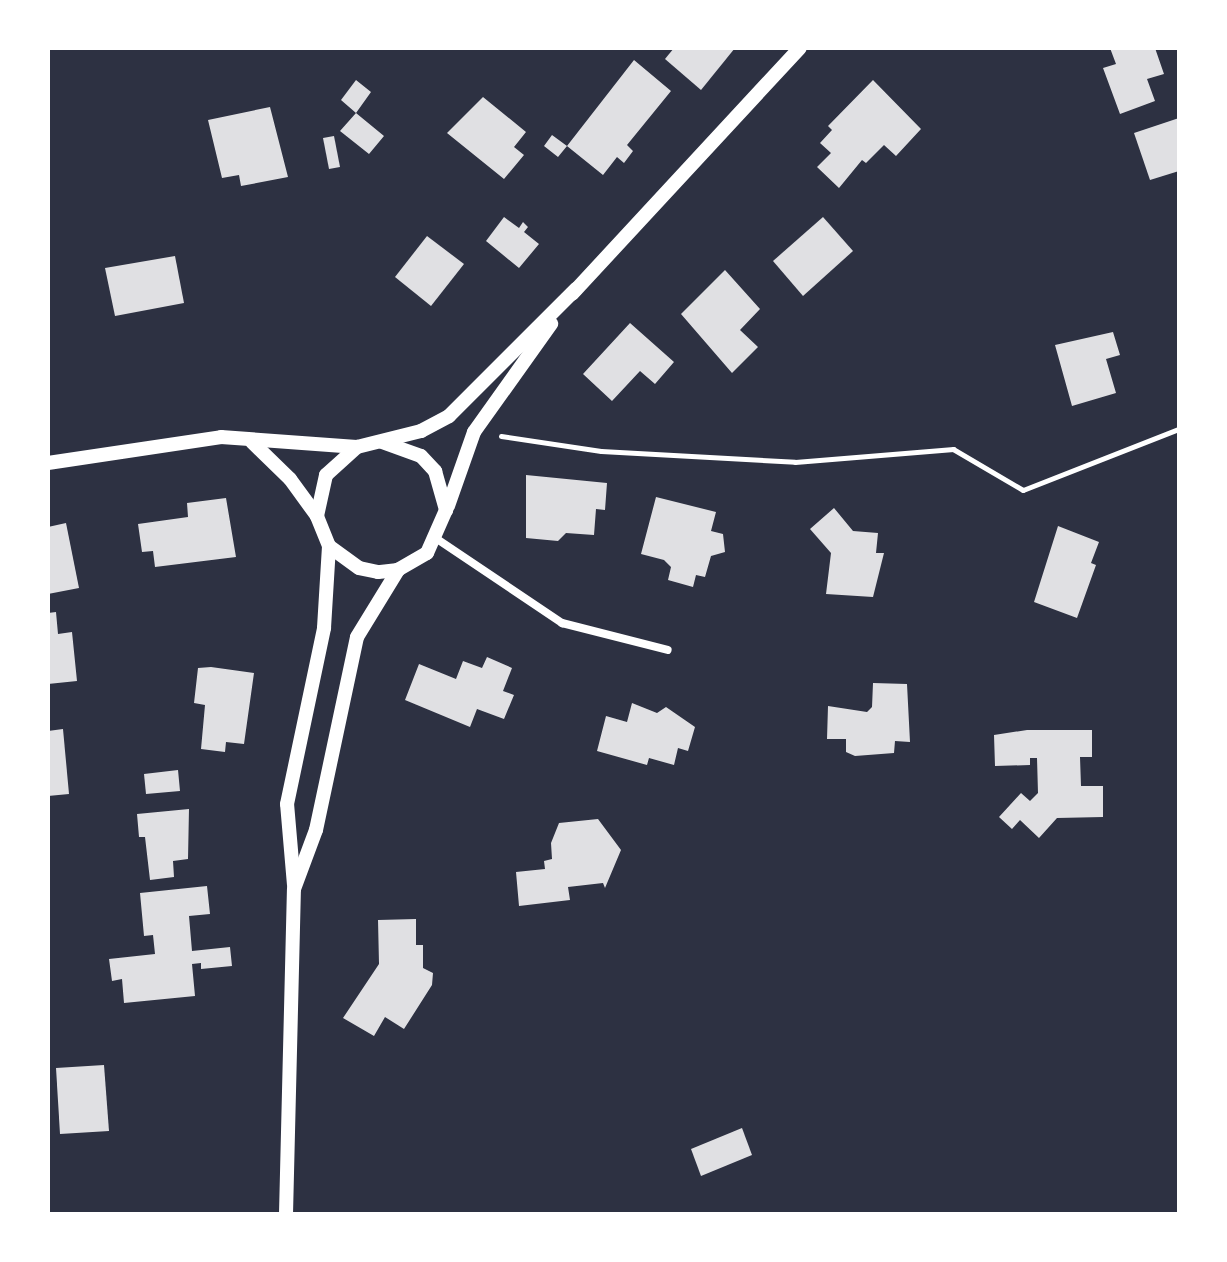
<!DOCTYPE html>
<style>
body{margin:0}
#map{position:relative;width:1227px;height:1262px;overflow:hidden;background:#2d3142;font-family:"Asap Condensed",sans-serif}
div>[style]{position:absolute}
.building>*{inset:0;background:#e0e0e3}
.path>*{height:5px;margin:-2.5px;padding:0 2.5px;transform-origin:2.5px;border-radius:2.5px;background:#fff}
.minor>*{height:8px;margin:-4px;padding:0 4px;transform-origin:4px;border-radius:4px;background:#fff}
.tertiary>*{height:14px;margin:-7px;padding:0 7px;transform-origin:7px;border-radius:7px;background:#fff}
span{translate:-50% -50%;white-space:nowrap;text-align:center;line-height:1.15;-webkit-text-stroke:7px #fff;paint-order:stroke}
.frame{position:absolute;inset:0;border:50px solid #fff;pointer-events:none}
</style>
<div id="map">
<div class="building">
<div style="clip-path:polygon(674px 48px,735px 48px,701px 90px,665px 59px)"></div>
<div style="clip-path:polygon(1110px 48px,1155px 48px,1164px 74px,1147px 79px,1155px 101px,1120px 114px,1103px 68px,1116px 64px)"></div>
<div style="clip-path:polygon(634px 60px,671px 91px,627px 145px,633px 151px,624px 163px,617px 157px,603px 175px,567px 146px,558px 157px,544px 146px,552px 135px,567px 146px)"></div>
<div style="clip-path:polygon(356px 80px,371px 92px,356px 113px,384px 136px,369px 154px,340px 131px,356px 113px,341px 100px)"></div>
<div style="clip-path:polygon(873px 80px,921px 129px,896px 156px,884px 145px,866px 163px,862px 160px,839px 188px,817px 167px,831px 153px,820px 143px,832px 130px,828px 126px)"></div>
<div style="clip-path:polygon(483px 97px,526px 132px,514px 147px,524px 155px,504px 179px,447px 133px)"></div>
<div style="clip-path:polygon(270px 107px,288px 177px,241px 186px,239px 175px,222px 178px,208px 120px)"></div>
<div style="clip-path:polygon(1179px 118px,1179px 171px,1150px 180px,1134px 133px)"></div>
<div style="clip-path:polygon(334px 136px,340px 167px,329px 169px,323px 138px)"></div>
<div style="clip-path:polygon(504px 217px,519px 228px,523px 222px,528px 227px,524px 232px,539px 244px,519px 268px,486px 241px)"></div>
<div style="clip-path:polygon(823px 217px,853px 251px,803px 296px,773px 261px)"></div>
<div style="clip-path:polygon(427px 236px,464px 264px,431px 306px,395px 277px)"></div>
<div style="clip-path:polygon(175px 256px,184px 303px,115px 316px,105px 268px)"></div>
<div style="clip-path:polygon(725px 270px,760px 309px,740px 330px,758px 347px,732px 373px,681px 314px)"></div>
<div style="clip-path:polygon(630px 323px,674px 362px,655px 384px,640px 371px,612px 401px,583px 374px)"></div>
<div style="clip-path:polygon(1113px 332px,1120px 355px,1106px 359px,1116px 393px,1072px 406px,1055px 345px)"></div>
<div style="clip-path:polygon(526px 475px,607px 483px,605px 510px,596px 509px,594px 535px,566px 533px,558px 541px,526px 538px)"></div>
<div style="clip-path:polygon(656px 497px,716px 512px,711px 531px,723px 534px,725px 552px,711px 556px,705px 577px,696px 575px,693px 587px,668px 580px,671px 567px,664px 560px,641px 554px)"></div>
<div style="clip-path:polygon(226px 498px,236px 557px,155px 567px,153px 551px,142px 552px,138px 524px,188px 517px,187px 503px)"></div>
<div style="clip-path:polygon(834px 508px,853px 531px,878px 533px,876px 553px,884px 553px,873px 597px,826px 594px,831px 553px,810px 529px)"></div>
<div style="clip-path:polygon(66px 523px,79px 588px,48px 594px,48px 527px)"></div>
<div style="clip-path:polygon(1058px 526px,1099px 542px,1091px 563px,1096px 565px,1077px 618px,1034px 602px)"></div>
<div style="clip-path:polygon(56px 612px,58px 634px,72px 632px,77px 681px,48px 684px,48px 613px)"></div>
<div style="clip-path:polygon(487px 657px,512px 668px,503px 691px,514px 695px,504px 719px,477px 709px,470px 727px,405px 700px,419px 664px,456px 679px,463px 661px,482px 668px)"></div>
<div style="clip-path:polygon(211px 667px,254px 673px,244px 744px,226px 742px,225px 752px,201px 749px,205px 705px,194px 703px,198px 668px)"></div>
<div style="clip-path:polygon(873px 683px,907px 684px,910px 742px,895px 741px,894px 753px,855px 756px,846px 752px,846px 739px,827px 739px,828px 706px,867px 712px,872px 707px)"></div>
<div style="clip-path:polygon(632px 703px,657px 713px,666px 707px,695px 727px,688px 751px,678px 748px,674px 765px,649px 758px,647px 765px,597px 751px,606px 716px,627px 722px)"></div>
<div style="clip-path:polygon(63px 729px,69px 794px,48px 796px,48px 731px)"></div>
<div style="clip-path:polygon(1027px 730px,1092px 730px,1092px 757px,1080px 757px,1081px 786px,1103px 786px,1103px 817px,1057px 818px,1039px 838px,1020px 820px,1012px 829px,999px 817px,1021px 793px,1030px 801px,1038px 793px,1037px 758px,1030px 758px,1030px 765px,995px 766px,994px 735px)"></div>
<div style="clip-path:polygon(178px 770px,180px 791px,146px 794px,144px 774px)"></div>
<div style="clip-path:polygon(189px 809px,188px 859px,173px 861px,174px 877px,150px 880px,145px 837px,139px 837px,137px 814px)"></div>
<div style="clip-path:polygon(598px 819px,621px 850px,605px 888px,603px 883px,568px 887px,570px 900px,519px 906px,516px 872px,545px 869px,544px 861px,552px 859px,551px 843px,559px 823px)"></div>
<div style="clip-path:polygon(207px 886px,210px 914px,189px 916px,192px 951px,230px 947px,232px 966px,201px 969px,201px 963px,192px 964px,195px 996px,124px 1003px,122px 979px,112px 981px,109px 959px,155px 954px,153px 935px,144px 936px,140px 893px)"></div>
<div style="clip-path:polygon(416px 919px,416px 945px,423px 945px,423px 968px,433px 973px,432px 985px,404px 1029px,385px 1017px,374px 1036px,343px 1018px,379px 964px,378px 920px)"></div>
<div style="clip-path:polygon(104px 1065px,109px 1131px,60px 1134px,56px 1068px)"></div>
<div style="clip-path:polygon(742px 1128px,752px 1155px,701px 1176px,691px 1149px)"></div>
</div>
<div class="path">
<div style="left:501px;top:436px;width:101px;rotate:8.5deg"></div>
<div style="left:601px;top:451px;width:194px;rotate:3.2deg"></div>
<div style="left:795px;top:462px;width:159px;rotate:-4.7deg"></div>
<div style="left:953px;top:449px;width:81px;rotate:30.4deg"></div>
<div style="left:1023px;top:490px;width:168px;rotate:-21.4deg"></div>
</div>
<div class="minor">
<div style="left:437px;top:539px;width:151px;rotate:33.9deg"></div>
<div style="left:562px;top:623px;width:109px;rotate:14.3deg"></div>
</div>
<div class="tertiary">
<div style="left:572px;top:294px;width:335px;rotate:-47.2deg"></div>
<div style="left:252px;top:442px;width:53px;rotate:44.2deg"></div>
<div style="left:290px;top:479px;width:46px;rotate:53.9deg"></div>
<div style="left:382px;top:442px;width:41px;rotate:19.7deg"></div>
<div style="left:421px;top:456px;width:21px;rotate:47deg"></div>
<div style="left:435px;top:471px;width:41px;rotate:74.2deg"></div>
<div style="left:446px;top:510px;width:47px;rotate:113.8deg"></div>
<div style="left:427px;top:553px;width:34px;rotate:150deg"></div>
<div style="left:398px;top:570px;width:20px;rotate:174deg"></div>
<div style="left:378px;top:572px;width:19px;rotate:-168deg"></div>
<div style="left:359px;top:568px;width:37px;rotate:-144deg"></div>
<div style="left:329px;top:546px;width:32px;rotate:-112deg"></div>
<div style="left:317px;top:516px;width:42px;rotate:-77.6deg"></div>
<div style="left:326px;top:475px;width:42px;rotate:-42.1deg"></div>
<div style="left:357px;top:447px;width:66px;rotate:-14deg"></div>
<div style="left:421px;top:431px;width:32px;rotate:-28deg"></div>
<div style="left:449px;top:416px;width:180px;rotate:-45deg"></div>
<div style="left:48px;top:463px;width:175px;rotate:-8.5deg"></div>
<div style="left:221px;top:437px;width:136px;rotate:4.2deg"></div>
<div style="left:448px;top:506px;width:78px;rotate:-70.6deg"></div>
<div style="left:474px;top:432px;width:133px;rotate:-54.5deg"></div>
<div style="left:294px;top:885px;width:81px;rotate:-94.9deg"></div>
<div style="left:287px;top:804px;width:180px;rotate:-78.1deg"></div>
<div style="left:324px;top:628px;width:82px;rotate:-86.5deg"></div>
<div style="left:286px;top:1214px;width:325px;rotate:-88.6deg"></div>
<div style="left:294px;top:889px;width:63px;rotate:-69.6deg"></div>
<div style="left:316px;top:830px;width:197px;rotate:-78deg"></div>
<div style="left:357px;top:637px;width:79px;rotate:-58.5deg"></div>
</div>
<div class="frame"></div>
</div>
